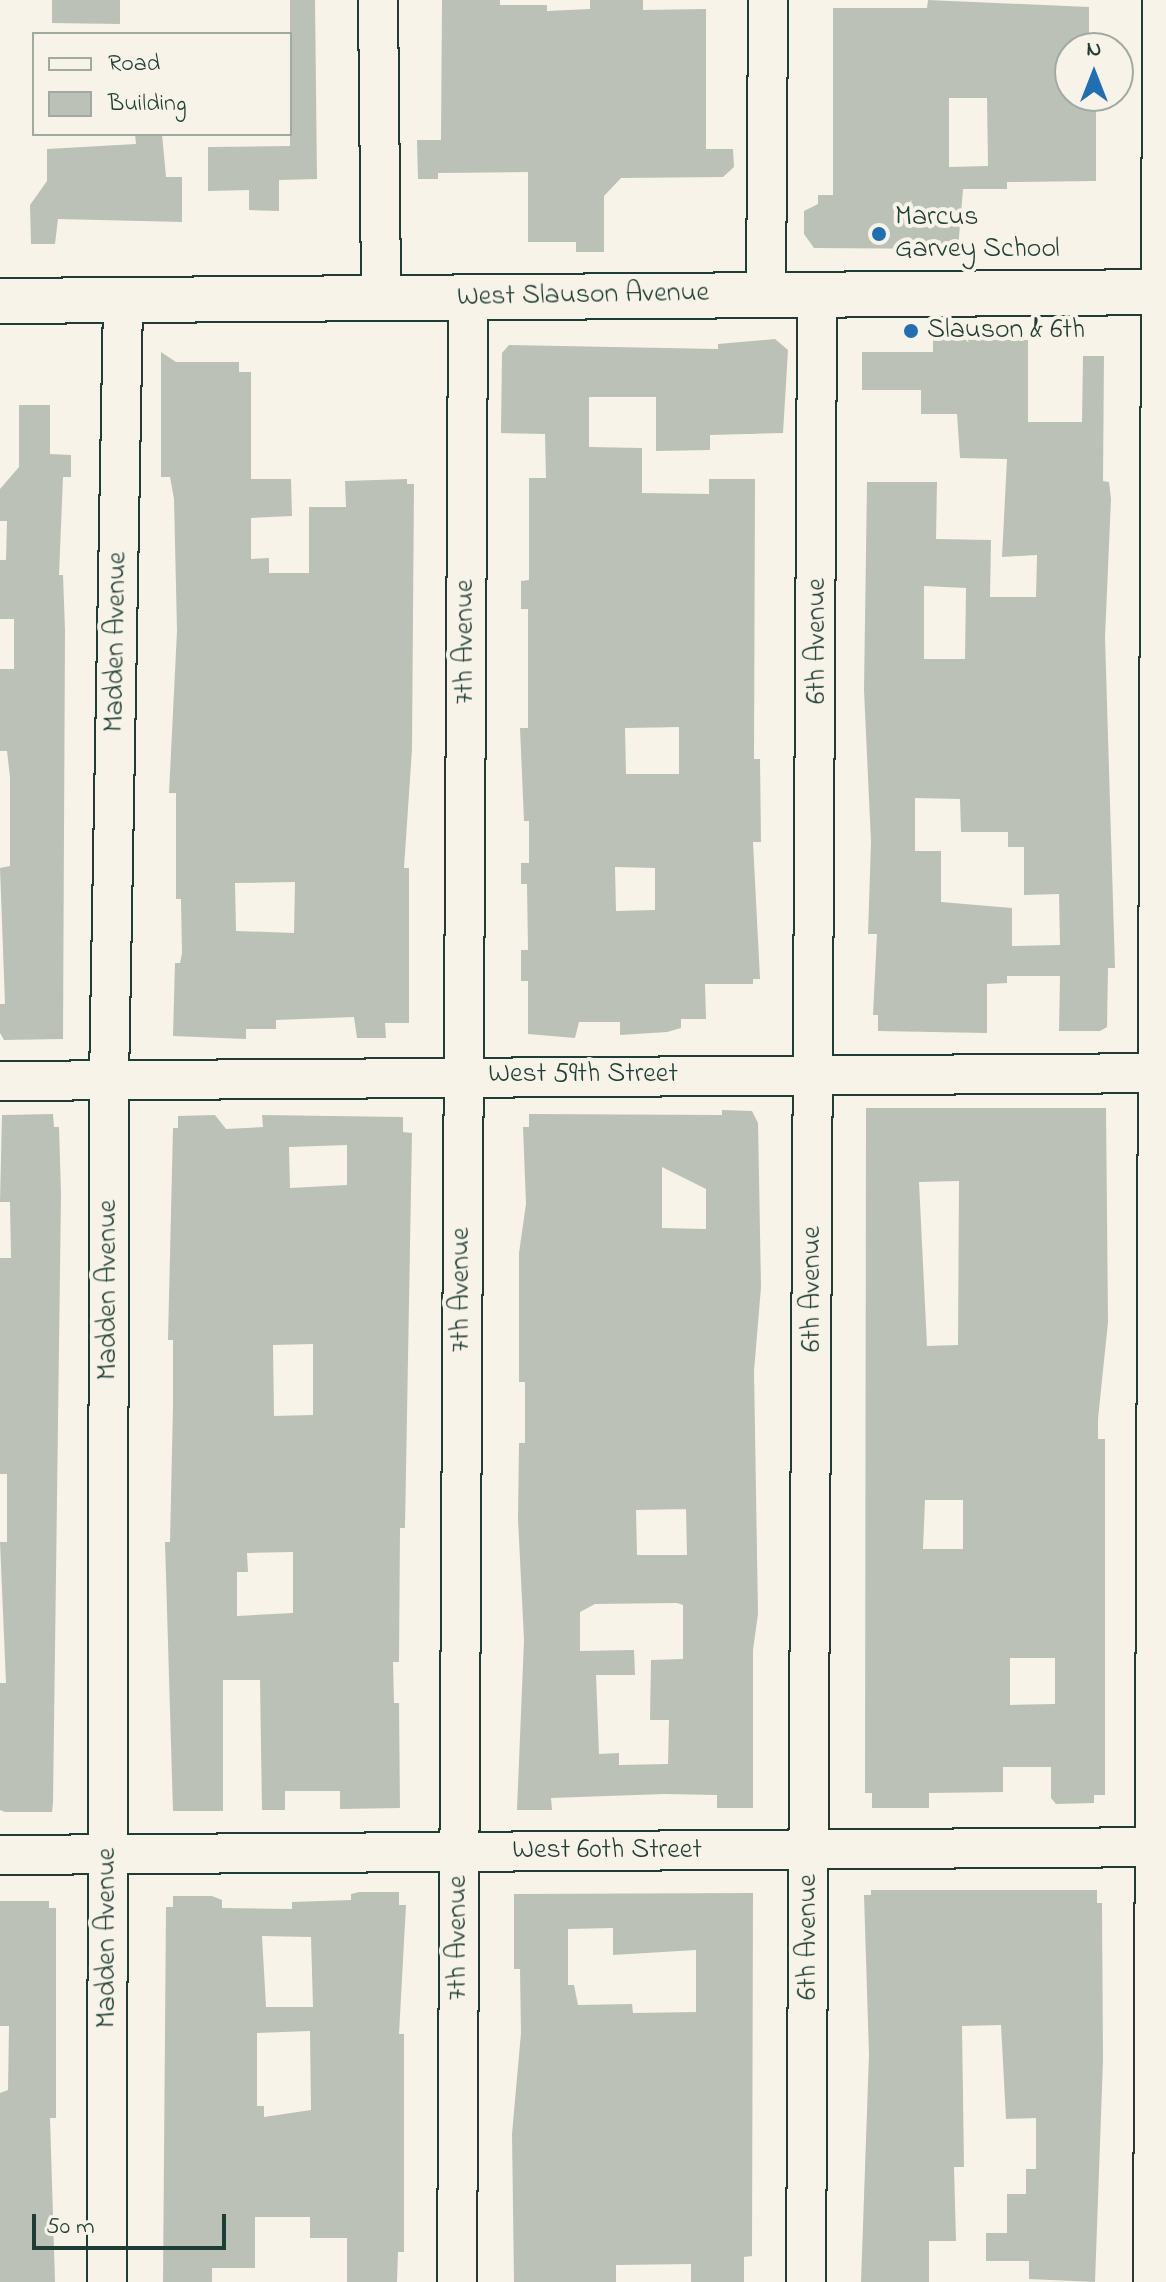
<!DOCTYPE html>
<style>
body{margin:0}
#map{position:relative;width:1166px;height:2282px;overflow:hidden;background:#f7f3e8;font-family:"Indie Flower",sans-serif}
div>[style]{position:absolute}
.building>*{inset:0;background:#bbc1b6}
.roads{filter:drop-shadow(2px 0 #1f3d34) drop-shadow(-2px 0 #1f3d34) drop-shadow(0 2px #1f3d34) drop-shadow(0 -2px #1f3d34)}
.minor>*{height:38px;margin:-19px;padding:0 19px;transform-origin:19px;border-radius:19px;background:#f7f3e8}
.major>*{height:44px;margin:-22px;padding:0 22px;transform-origin:22px;border-radius:22px;background:#f7f3e8}
.dots>*{width:22px;height:22px;translate:-50% -50%;box-sizing:border-box;border:4px solid #f7f3e8;border-radius:50%}
span{translate:-50% -50%;white-space:nowrap;text-align:center;line-height:1.15;-webkit-text-stroke:8px #f7f3e8;paint-order:stroke}
.poi-label{font-size:28px;color:#1f3d34}
.left{translate:0 -50%;text-align:left}
.street-label{font-size:28px;color:#1f3d34}
.legend{position:absolute;left:32px;top:32px;width:260px;height:104px;box-sizing:border-box;background:#f7f3e8;border:2px solid #a1aaa0;margin:0;padding:10px 14px;list-style:none;font-size:24px;color:#1f3d34}
.legend li{display:flex;align-items:center;gap:16px;height:40px}
.legend b{width:40px;border:2px solid #a1aaa0}
.north{position:absolute;left:1054px;top:32px;width:80px;height:80px;box-sizing:border-box;background:#f7f3e8;border:2px solid #a1aaa0;border-radius:50%;rotate:0deg;font-size:22px;font-weight:700;line-height:32px;text-align:center;color:#1f3d34}
.north::after{content:'';display:block;margin:auto;width:28px;height:36px;background:#1f6fb2;clip-path:polygon(50% 0,100% 100%,50% 72%,0 100%)}
.scale{position:absolute;left:32px;top:2214px;width:194px;height:36px;box-sizing:border-box;border:4px solid #1f3d34;border-top:0;padding-left:10px;font-size:24px;line-height:28px;white-space:nowrap;color:#1f3d34;-webkit-text-stroke:6px #f7f3e8;paint-order:stroke}
</style>
<div id="map">
<div class="building">
<div style="clip-path:polygon(52px 0,120px 0,120px 24px,52px 23px)"></div>
<div style="clip-path:polygon(290px 0,315px 0,317px 179px,279px 180px,279px 211px,249px 210px,249px 190px,208px 191px,208px 147px,290px 146px)"></div>
<div style="clip-path:polygon(442px 0,500px 0,500px 5px,547px 5px,547px 11px,590px 9px,590px 0,643px 0,643px 10px,706px 9px,706px 149px,733px 149px,734px 167px,723px 177px,621px 178px,604px 196px,604px 252px,576px 252px,576px 242px,528px 242px,528px 172px,438px 173px,438px 179px,418px 179px,417px 140px,441px 140px)"></div>
<div style="clip-path:polygon(evenodd,928px 0,1089px 7px,1089px 40px,1070px 40px,1070px 101px,1089px 101px,1089px 108px,1096px 108px,1096px 181px,1007px 182px,1007px 189px,963px 189px,958px 249px,814px 248px,804px 234px,804px 211px,818px 204px,818px 195px,833px 195px,833px 8px,927px 8px,928px 0,949px 98px,987px 98px,988px 166px,949px 167px,949px 98px)"></div>
<div style="clip-path:polygon(135px 134px,162px 134px,166px 177px,182px 177px,182px 222px,58px 219px,55px 244px,31px 244px,30px 205px,47px 181px,47px 149px,136px 144px)"></div>
<div style="clip-path:polygon(evenodd,775px 339px,788px 350px,783px 433px,710px 435px,710px 450px,656px 451px,656px 397px,589px 397px,589px 447px,642px 448px,642px 493px,709px 494px,709px 479px,755px 479px,754px 759px,760px 759px,761px 842px,753px 842px,760px 979px,753px 979px,753px 984px,705px 984px,706px 1019px,681px 1019px,681px 1028px,667px 1032px,620px 1035px,620px 1022px,579px 1022px,575px 1038px,528px 1034px,528px 981px,521px 981px,521px 950px,528px 950px,527px 884px,521px 884px,521px 863px,529px 863px,529px 821px,524px 821px,520px 728px,528px 728px,528px 609px,521px 609px,521px 581px,529px 580px,529px 478px,546px 478px,545px 434px,501px 433px,502px 353px,509px 345px,718px 349px,718px 344px,775px 339px,679px 727px,679px 774px,626px 774px,625px 728px,679px 727px,775px 339px,615px 867px,655px 868px,655px 910px,616px 911px,615px 867px)"></div>
<div style="clip-path:polygon(evenodd,933px 339px,1028px 340px,1028px 422px,1082px 422px,1083px 356px,1104px 356px,1103px 481px,1109px 482px,1111px 499px,1105px 637px,1115px 968px,1108px 968px,1107px 1027px,1100px 1031px,1059px 1031px,1060px 976px,1007px 976px,1007px 983px,987px 984px,987px 1033px,878px 1031px,878px 1015px,873px 1015px,877px 934px,868px 934px,871px 842px,864px 690px,867px 482px,937px 482px,936px 539px,991px 540px,990px 597px,1036px 597px,1037px 555px,1002px 557px,1007px 459px,960px 458px,957px 414px,921px 414px,921px 390px,862px 390px,862px 352px,933px 352px,933px 339px,924px 586px,966px 588px,965px 659px,924px 659px,924px 586px,933px 339px,915px 798px,960px 799px,961px 832px,1008px 832px,1008px 847px,1024px 847px,1024px 895px,1059px 894px,1060px 945px,1012px 946px,1012px 908px,941px 902px,941px 851px,915px 851px,915px 798px)"></div>
<div style="clip-path:polygon(evenodd,161px 352px,176px 362px,239px 362px,239px 372px,251px 372px,251px 479px,291px 479px,292px 516px,251px 518px,251px 559px,269px 558px,269px 573px,309px 573px,309px 507px,346px 507px,345px 481px,407px 479px,407px 484px,414px 484px,412px 749px,404px 868px,409px 868px,409px 1023px,385px 1023px,386px 1038px,357px 1038px,354px 1017px,276px 1020px,276px 1029px,246px 1029px,246px 1039px,173px 1036px,175px 963px,180px 963px,182px 953px,181px 899px,176px 899px,176px 793px,169px 793px,177px 631px,174px 499px,170px 477px,161px 477px,161px 352px,295px 882px,294px 933px,236px 931px,235px 883px,295px 882px)"></div>
<div style="clip-path:polygon(19px 405px,50px 405px,50px 454px,71px 455px,71px 477px,63px 477px,59px 575px,63px 575px,65px 630px,63px 1039px,4px 1040px,0 1033px,0 1004px,5px 1004px,0 868px,10px 866px,10px 777px,7px 751px,0 751px,0 669px,14px 669px,14px 619px,0 619px,0 560px,6px 560px,7px 521px,0 521px,0 489px,19px 467px)"></div>
<div style="clip-path:polygon(evenodd,866px 1108px,1106px 1108px,1108px 1322px,1098px 1419px,1098px 1439px,1105px 1439px,1105px 1795px,1094px 1795px,1094px 1803px,1056px 1804px,1051px 1798px,1051px 1767px,1003px 1767px,1003px 1792px,929px 1793px,929px 1808px,872px 1808px,872px 1793px,865px 1793px,866px 1108px,959px 1181px,958px 1345px,927px 1346px,919px 1182px,959px 1181px,866px 1108px,925px 1500px,963px 1500px,963px 1549px,923px 1549px,925px 1500px,866px 1108px,1010px 1658px,1055px 1658px,1055px 1704px,1010px 1705px,1010px 1658px)"></div>
<div style="clip-path:polygon(evenodd,722px 1110px,752px 1111px,758px 1123px,761px 1287px,754px 1371px,758px 1614px,753px 1650px,753px 1808px,717px 1808px,717px 1795px,664px 1794px,551px 1798px,552px 1810px,517px 1810px,524px 1640px,518px 1519px,519px 1443px,525px 1443px,525px 1382px,519px 1382px,519px 1253px,526px 1204px,523px 1127px,529px 1127px,529px 1114px,722px 1115px,722px 1110px,662px 1167px,706px 1189px,706px 1229px,662px 1228px,662px 1167px,722px 1110px,686px 1509px,687px 1555px,637px 1555px,636px 1510px,686px 1509px,722px 1110px,677px 1603px,683px 1605px,683px 1659px,651px 1660px,650px 1720px,669px 1720px,668px 1764px,619px 1765px,619px 1753px,599px 1754px,596px 1675px,635px 1675px,634px 1650px,580px 1651px,580px 1612px,595px 1604px,677px 1603px)"></div>
<div style="clip-path:polygon(53px 1114px,54px 1127px,59px 1127px,61px 1194px,53px 1803px,52px 1812px,5px 1812px,0 1810px,0 1683px,6px 1683px,0 1542px,7px 1542px,7px 1474px,0 1474px,0 1258px,11px 1258px,10px 1202px,0 1202px,2px 1115px)"></div>
<div style="clip-path:polygon(evenodd,215px 1115px,226px 1129px,263px 1127px,262px 1115px,403px 1117px,403px 1132px,412px 1133px,405px 1528px,400px 1528px,399px 1662px,393px 1662px,394px 1703px,399px 1703px,400px 1808px,340px 1809px,340px 1791px,285px 1791px,285px 1810px,262px 1810px,260px 1680px,223px 1680px,223px 1811px,173px 1811px,165px 1542px,170px 1542px,173px 1406px,173px 1340px,168px 1340px,173px 1128px,178px 1128px,178px 1116px,215px 1115px,347px 1145px,347px 1185px,290px 1188px,289px 1147px,347px 1145px,215px 1115px,313px 1344px,313px 1415px,274px 1416px,273px 1345px,313px 1344px,215px 1115px,293px 1552px,293px 1613px,237px 1616px,237px 1572px,248px 1572px,247px 1553px,293px 1552px)"></div>
<div style="clip-path:polygon(871px 1890px,1097px 1890px,1097px 1903px,1102px 1903px,1103px 2060px,1095px 2282px,1029px 2279px,1029px 2261px,986px 2261px,986px 2233px,1007px 2233px,1007px 2194px,1026px 2194px,1026px 2169px,1036px 2169px,1036px 2118px,1006px 2119px,1001px 2025px,962px 2026px,964px 2167px,954px 2167px,956px 2241px,929px 2241px,929px 2282px,861px 2282px,869px 2054px,864px 1895px,871px 1895px)"></div>
<div style="clip-path:polygon(evenodd,359px 1892px,399px 1892px,399px 1905px,406px 1905px,399px 2034px,404px 2034px,404px 2252px,398px 2252px,397px 2282px,347px 2282px,347px 2238px,310px 2238px,310px 2217px,255px 2217px,255px 2268px,212px 2268px,212px 2282px,163px 2282px,166px 1907px,173px 1907px,173px 1896px,212px 1896px,222px 1900px,222px 1908px,292px 1909px,292px 1902px,351px 1900px,351px 1894px,359px 1892px,262px 1936px,311px 1937px,313px 2007px,266px 2007px,262px 1936px,359px 1892px,310px 2031px,311px 2110px,264px 2117px,264px 2106px,257px 2106px,257px 2033px,310px 2031px)"></div>
<div style="clip-path:polygon(evenodd,753px 1893px,752px 2256px,744px 2257px,744px 2282px,691px 2282px,691px 2264px,616px 2265px,616px 2282px,514px 2282px,512px 2134px,521px 2033px,520px 1969px,514px 1969px,514px 1894px,753px 1893px,613px 1928px,613px 1955px,696px 1950px,696px 2012px,633px 2013px,632px 2004px,578px 2005px,574px 1985px,568px 1985px,568px 1929px,613px 1928px)"></div>
<div style="clip-path:polygon(0 1901px,49px 1901px,49px 1908px,56px 1908px,56px 2118px,50px 2118px,55px 2282px,0 2282px,0 2093px,8px 2090px,9px 2026px,0 2026px)"></div>
</div>
<div class="roads">
<div class="minor">
<div style="left:378px;top:0;width:297px;rotate:89.4deg"></div>
<div style="left:766px;top:295px;width:295px;rotate:-89.6deg"></div>
<div style="left:0;top:1081px;width:1166px;rotate:-0.39deg"></div>
<div style="left:0;top:1855px;width:1166px;rotate:-0.39deg"></div>
<div style="left:107px;top:2282px;width:1201px;rotate:-89.9deg"></div>
<div style="left:109px;top:1081px;width:782px;rotate:-88.97deg"></div>
<div style="left:457px;top:2282px;width:1984px;rotate:-89.68deg"></div>
<div style="left:806px;top:2282px;width:1987px;rotate:-89.68deg"></div>
<div style="left:1153px;top:2282px;width:2282px;rotate:-89.77deg"></div>
</div>
<div class="major">
<div style="left:0;top:301px;width:1166px;rotate:-0.44deg"></div>
</div>
</div>
<div class="dots">
<div style="left:879px;top:234px;background:#1f6fb2"></div>
<div style="left:911px;top:331px;background:#1f6fb2"></div>
</div>
<div class="poi-label">
<span class="left" style="left:895px;top:234px">Marcus<br>Garvey School</span>
<span class="left" style="left:927px;top:331px">Slauson &amp; 6th</span>
</div>
<div class="street-label">
<span style="left:583px;top:296px;rotate:-1deg">West Slauson Avenue</span>
<span style="left:818px;top:641px;rotate:-90deg">6th Avenue</span>
<span style="left:117px;top:642px;rotate:-89deg">Madden Avenue</span>
<span style="left:466px;top:642px;rotate:-90deg">7th Avenue</span>
<span style="left:583px;top:1075px">West 59th Street</span>
<span style="left:813px;top:1289px;rotate:-90deg">6th Avenue</span>
<span style="left:109px;top:1290px;rotate:-90deg">Madden Avenue</span>
<span style="left:462px;top:1290px;rotate:-90deg">7th Avenue</span>
<span style="left:607px;top:1851px">West 60th Street</span>
<span style="left:809px;top:1937px;rotate:-90deg">6th Avenue</span>
<span style="left:108px;top:1938px;rotate:-90deg">Madden Avenue</span>
<span style="left:459px;top:1938px;rotate:-90deg">7th Avenue</span>
</div>
<ul class="legend">
<li><b style="height:10px;background:#f7f3e8"></b>Road</li>
<li><b style="height:22px;background:#bbc1b6"></b>Building</li>
</ul>
<div class="north">N</div>
<div class="scale">50 m</div>
</div>
